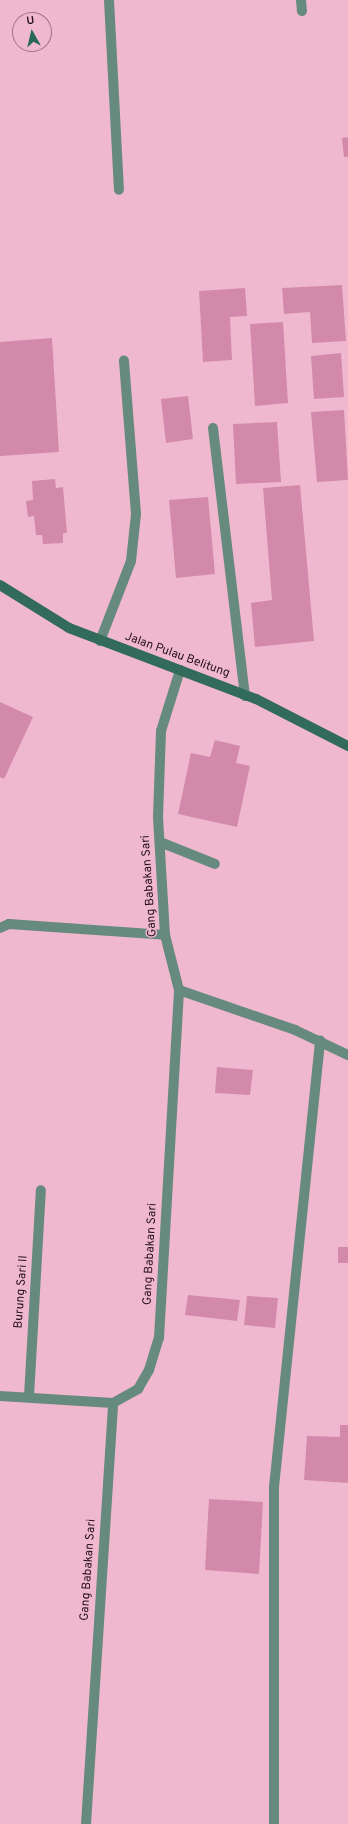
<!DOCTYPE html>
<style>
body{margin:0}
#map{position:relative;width:348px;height:1824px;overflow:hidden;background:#f0b8cf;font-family:Overpass,sans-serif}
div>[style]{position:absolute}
.building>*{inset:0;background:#d38aaa}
.lane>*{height:10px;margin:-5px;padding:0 5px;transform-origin:5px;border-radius:5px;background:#678a7e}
.street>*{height:10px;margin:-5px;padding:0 5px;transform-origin:5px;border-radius:5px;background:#678a7e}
.secondary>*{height:10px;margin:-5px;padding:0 5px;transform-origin:5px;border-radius:5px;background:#326b5a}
span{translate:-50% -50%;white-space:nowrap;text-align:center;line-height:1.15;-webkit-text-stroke:3px #f0b8cf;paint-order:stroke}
.street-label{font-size:12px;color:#25111a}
.north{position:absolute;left:12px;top:12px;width:40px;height:40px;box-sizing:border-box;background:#f0b8cf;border:1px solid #9f7587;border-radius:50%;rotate:352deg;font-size:11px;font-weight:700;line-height:16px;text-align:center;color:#25111a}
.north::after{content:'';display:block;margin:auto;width:14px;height:18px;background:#286856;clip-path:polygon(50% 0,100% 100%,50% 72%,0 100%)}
</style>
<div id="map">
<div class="building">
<div style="clip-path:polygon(348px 137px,348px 157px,344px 157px,342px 138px)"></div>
<div style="clip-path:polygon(342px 285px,346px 341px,312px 343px,310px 312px,284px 314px,282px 288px)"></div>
<div style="clip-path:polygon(245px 288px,247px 316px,230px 317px,232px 360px,203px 362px,199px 291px)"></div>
<div style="clip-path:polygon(283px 322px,288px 403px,255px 406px,250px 324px)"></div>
<div style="clip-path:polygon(52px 338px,59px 452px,0 456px,0 342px)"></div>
<div style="clip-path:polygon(341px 353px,344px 397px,314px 399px,311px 356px)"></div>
<div style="clip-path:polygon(188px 396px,193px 439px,166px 443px,161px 399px)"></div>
<div style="clip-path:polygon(344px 410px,348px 480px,317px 482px,311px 412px)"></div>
<div style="clip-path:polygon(277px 422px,281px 482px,236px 484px,233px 424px)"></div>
<div style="clip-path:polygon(55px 479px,56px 488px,63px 487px,67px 533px,63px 533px,63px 543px,43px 544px,42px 535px,36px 535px,34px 516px,28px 517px,26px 501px,33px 500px,32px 481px)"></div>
<div style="clip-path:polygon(300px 485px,314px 641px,255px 647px,251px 603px,272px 600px,263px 488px)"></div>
<div style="clip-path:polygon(208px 497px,215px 574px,176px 578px,169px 500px)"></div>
<div style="clip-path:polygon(0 702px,33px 717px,4px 779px,0 777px)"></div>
<div style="clip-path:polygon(215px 740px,240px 746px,236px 763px,250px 766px,237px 827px,178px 814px,191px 753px,210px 757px)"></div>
<div style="clip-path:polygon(217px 1067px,253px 1070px,250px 1095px,215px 1093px)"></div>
<div style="clip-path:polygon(338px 1247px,348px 1247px,348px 1263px,338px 1263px)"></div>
<div style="clip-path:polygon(188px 1295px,240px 1300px,237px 1321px,185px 1315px)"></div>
<div style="clip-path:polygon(247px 1296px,278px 1298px,275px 1328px,244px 1325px)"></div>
<div style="clip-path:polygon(340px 1425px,348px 1425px,348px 1483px,304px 1480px,307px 1436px,340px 1437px)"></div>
<div style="clip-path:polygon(209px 1499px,263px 1502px,259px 1574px,205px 1570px)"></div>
</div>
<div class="lane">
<div style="left:109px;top:0;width:190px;rotate:87deg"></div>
<div style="left:100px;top:641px;width:86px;rotate:-68.8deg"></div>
<div style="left:131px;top:561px;width:47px;rotate:-83.9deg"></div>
<div style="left:136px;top:514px;width:154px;rotate:-94.5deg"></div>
</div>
<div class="street">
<div style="left:301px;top:0;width:11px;rotate:85deg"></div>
<div style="left:213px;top:428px;width:270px;rotate:83.2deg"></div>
<div style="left:160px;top:842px;width:59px;rotate:21.8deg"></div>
<div style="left:0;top:928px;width:10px;rotate:-24deg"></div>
<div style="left:9px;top:924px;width:156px;rotate:4deg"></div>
<div style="left:179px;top:990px;width:123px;rotate:19deg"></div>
<div style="left:295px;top:1030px;width:59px;rotate:25.3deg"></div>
<div style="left:0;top:1396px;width:113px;rotate:3.5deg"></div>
<div style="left:29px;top:1396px;width:206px;rotate:-86.7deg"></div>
<div style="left:113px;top:1403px;width:29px;rotate:-29deg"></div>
<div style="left:138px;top:1389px;width:22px;rotate:-60deg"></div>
<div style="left:149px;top:1370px;width:34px;rotate:-73deg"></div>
<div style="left:159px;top:1338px;width:349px;rotate:-86.7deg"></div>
<div style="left:179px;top:990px;width:57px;rotate:-104.3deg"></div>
<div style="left:165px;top:935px;width:118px;rotate:-93.4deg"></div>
<div style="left:158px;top:817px;width:86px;rotate:-88deg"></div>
<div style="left:161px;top:731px;width:64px;rotate:-72.7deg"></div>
<div style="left:86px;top:1824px;width:422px;rotate:-86.3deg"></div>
<div style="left:274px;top:1824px;width:337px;rotate:-90deg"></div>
<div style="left:274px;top:1487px;width:449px;rotate:-84.1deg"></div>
</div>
<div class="secondary">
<div style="left:0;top:585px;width:81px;rotate:31.9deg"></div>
<div style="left:69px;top:628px;width:200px;rotate:20.8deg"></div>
<div style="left:256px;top:699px;width:103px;rotate:27.1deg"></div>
</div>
<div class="street-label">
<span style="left:177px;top:656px;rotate:20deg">Jalan Pulau Belitung</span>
<span style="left:150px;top:886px;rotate:-94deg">Gang Babakan Sari</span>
<span style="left:151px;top:1254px;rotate:-87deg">Gang Babakan Sari</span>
<span style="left:22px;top:1292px;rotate:-86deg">Burung Sari II</span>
<span style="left:89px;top:1570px;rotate:-86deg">Gang Babakan Sari</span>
</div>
<div class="north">U</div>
</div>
